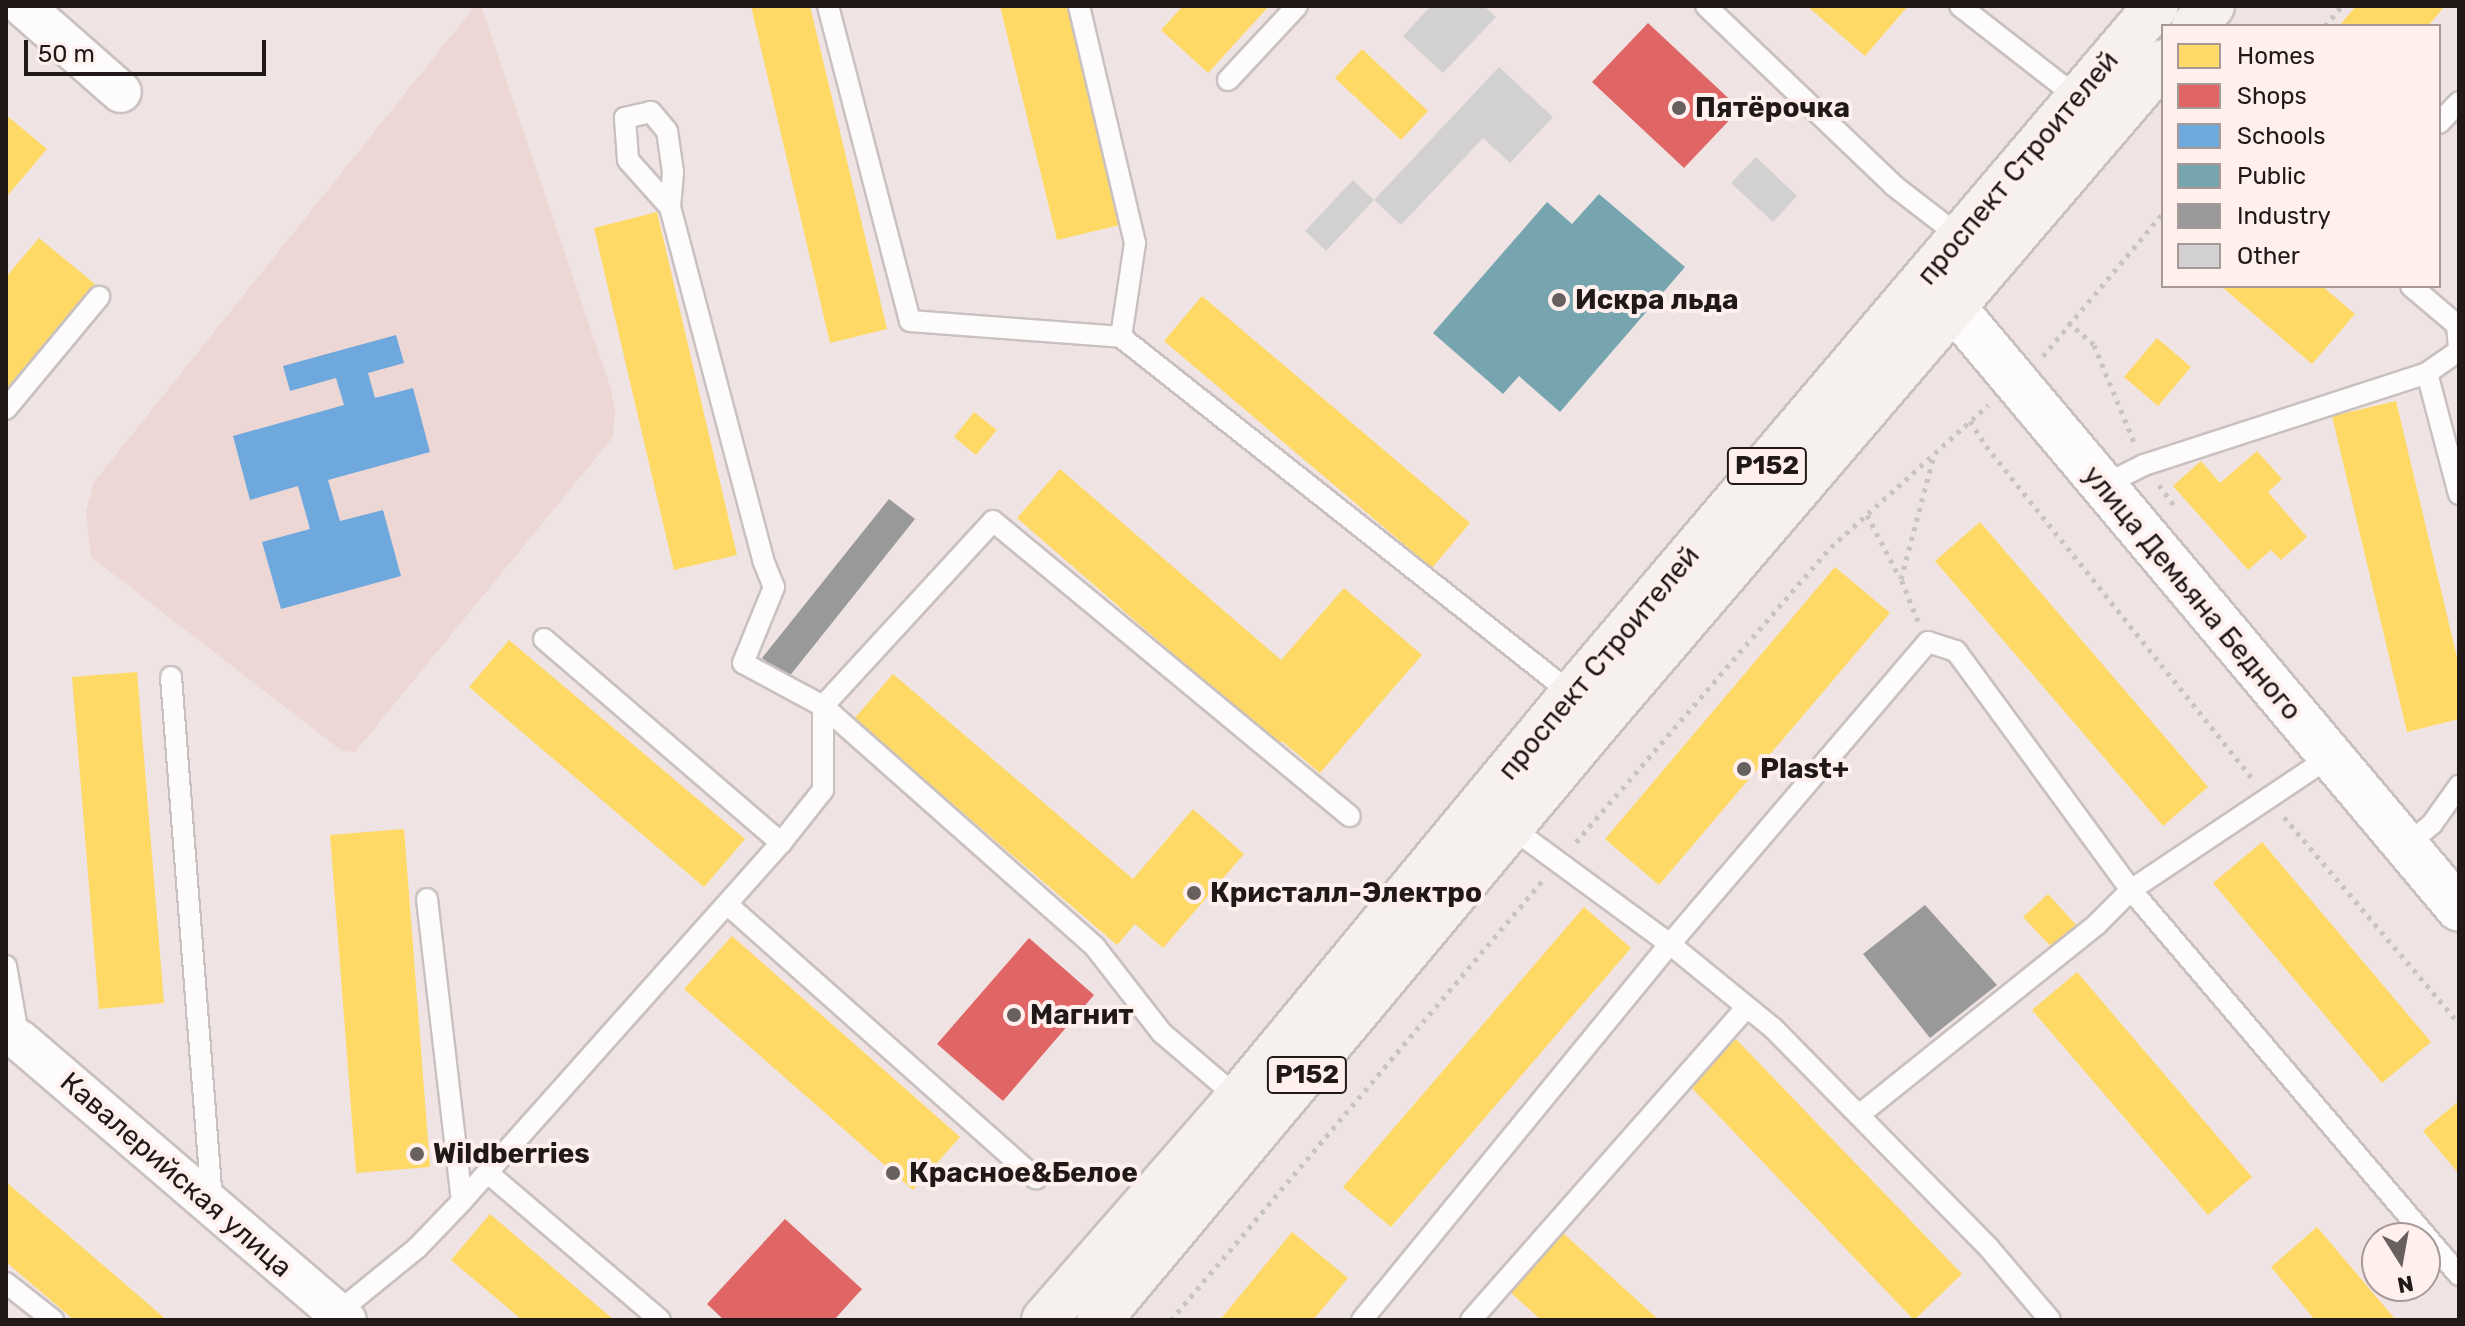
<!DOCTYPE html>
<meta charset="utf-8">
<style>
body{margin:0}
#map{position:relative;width:2465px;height:1326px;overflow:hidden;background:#efe4e3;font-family:Rubik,sans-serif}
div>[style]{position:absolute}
.built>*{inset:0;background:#ecd7d5}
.homes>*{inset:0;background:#ffd966}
.shops>*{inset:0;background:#e06666}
.schools>*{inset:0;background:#6fa8dc}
.public>*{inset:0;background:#76a5af}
.industry>*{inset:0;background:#999}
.building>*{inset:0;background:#d3d0d2}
.path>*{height:5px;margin-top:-2.5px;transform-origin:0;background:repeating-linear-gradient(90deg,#c8c4c4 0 4px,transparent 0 10px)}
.roads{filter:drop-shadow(2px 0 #c9c1c0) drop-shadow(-2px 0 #c9c1c0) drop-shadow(0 2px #c9c1c0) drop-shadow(0 -2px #c9c1c0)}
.service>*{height:20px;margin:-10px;padding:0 10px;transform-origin:10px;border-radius:10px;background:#fdfbfb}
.minor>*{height:40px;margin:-20px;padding:0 20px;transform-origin:20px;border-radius:20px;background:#fdfbfb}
.tertiary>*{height:44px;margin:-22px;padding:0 22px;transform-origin:22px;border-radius:22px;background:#fdfbfb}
.primary>*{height:44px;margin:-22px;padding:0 22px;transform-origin:22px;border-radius:22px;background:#f6f0ef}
.dots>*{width:22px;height:22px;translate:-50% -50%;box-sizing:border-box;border:4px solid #ffefed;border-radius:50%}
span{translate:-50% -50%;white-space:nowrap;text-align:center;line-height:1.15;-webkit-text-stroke:8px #ffefed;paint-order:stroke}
.shield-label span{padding:2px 6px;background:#ffefed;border:2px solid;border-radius:6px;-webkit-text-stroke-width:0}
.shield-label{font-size:26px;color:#201918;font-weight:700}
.poi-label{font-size:28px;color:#201918;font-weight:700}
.left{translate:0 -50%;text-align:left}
.street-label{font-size:28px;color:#201918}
.frame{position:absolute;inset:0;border:8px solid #201918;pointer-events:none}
.legend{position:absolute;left:2161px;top:24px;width:280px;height:264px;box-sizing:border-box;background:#ffefed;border:2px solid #a69998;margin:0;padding:10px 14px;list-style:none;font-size:24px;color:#201918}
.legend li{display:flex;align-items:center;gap:16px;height:40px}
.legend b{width:40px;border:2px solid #a69998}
.north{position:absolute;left:2361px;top:1222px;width:80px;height:80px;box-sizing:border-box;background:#ffefed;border:2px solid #a69998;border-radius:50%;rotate:169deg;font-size:22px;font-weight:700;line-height:32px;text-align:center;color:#201918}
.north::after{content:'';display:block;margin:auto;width:28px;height:36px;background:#68605f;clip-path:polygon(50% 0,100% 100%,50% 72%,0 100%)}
.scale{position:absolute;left:24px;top:40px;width:242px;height:36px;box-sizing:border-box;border:4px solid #201918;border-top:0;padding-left:10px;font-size:24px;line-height:28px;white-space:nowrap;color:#201918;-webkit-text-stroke:6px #ffefed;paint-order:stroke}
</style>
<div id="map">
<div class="built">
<div style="clip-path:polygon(475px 6px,481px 6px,611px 389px,615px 410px,613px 437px,355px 752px,342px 751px,91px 557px,86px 511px,94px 482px)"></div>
</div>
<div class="homes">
<div style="clip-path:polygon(751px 6px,810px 6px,887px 329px,830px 343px)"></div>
<div style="clip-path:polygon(1000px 6px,1067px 6px,1120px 225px,1057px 240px)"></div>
<div style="clip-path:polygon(1183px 6px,1269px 6px,1208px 73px,1161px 30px)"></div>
<div style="clip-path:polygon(1807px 6px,1908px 6px,1865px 56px)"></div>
<div style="clip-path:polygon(2356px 6px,2445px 6px,2428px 26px,2339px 26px)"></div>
<div style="clip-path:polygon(1362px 49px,1428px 111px,1401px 140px,1335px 78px)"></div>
<div style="clip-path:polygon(6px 115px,47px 149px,8px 195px,6px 193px)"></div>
<div style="clip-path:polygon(657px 212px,737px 555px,674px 570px,594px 228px)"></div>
<div style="clip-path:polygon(39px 238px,95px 284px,6px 389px,6px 277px)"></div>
<div style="clip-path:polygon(2221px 286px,2322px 286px,2355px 314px,2312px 364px)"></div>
<div style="clip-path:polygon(1202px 296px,1470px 523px,1432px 568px,1164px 341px)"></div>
<div style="clip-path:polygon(2157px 338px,2191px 367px,2158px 406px,2124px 377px)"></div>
<div style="clip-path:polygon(2396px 401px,2459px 666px,2459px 719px,2407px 732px,2332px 416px)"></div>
<div style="clip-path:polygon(974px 412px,997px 430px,976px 455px,954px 437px)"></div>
<div style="clip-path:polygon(2257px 451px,2282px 479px,2268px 492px,2307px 537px,2281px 560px,2271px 550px,2248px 570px,2173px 486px,2201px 461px,2220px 483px)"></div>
<div style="clip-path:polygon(1060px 469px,1281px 660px,1344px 588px,1422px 655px,1320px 773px,1282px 741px,1278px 745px,1017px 518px)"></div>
<div style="clip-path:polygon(1980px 522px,2208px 787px,2163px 826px,1935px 561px)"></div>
<div style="clip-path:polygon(1835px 567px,1890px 613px,1659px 885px,1605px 839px)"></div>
<div style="clip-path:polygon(509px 640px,745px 839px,704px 887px,469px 687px)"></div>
<div style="clip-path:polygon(137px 672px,164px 1003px,99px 1009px,72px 677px)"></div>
<div style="clip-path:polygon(893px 674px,1133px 879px,1193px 809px,1244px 854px,1163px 948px,1135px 924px,1117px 945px,854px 719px)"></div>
<div style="clip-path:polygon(404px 829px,430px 1167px,356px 1173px,330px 835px)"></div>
<div style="clip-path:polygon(2262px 842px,2431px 1042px,2382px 1083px,2213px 883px)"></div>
<div style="clip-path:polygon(2048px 894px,2077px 926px,2053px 949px,2023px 917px)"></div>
<div style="clip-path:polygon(1584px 907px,1631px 948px,1391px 1227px,1343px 1187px)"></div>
<div style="clip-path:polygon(732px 936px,960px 1137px,913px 1190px,684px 989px)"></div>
<div style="clip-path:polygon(2077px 972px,2252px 1177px,2208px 1215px,2032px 1010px)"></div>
<div style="clip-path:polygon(1736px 1039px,1962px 1274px,1914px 1320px,1688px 1084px)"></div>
<div style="clip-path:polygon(2459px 1101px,2459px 1174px,2423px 1131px)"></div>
<div style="clip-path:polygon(6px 1182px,167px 1320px,74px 1320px,6px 1262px)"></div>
<div style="clip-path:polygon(490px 1214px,614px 1320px,522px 1320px,451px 1260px)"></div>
<div style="clip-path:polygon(2317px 1227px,2396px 1320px,2315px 1320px,2271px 1267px)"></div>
<div style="clip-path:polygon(1292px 1232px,1348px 1278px,1313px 1320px,1220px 1320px)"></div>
<div style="clip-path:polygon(1563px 1233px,1659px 1320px,1541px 1320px,1509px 1291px)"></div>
</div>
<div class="shops">
<div style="clip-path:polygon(1648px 23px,1740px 109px,1684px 168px,1592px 82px)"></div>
<div style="clip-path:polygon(1029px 938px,1094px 995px,1003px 1101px,937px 1044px)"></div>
<div style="clip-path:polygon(785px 1219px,862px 1289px,834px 1320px,724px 1320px,707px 1304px)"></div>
</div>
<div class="schools">
<div style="clip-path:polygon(396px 335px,404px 363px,368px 373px,375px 398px,413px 388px,430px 452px,328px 480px,340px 521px,383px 510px,401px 576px,281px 609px,262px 542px,310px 529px,298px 486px,250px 500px,233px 436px,344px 405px,336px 378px,290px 391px,283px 366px)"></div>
</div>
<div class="public">
<div style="clip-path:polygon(1599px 194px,1685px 267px,1560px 412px,1519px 376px,1503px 394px,1433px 333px,1547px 202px,1572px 224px)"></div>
</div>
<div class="industry">
<div style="clip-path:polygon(889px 499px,915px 519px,788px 678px,762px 658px)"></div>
<div style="clip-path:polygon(1925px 905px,1997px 985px,1930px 1038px,1863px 954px)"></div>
</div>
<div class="building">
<div style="clip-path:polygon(1431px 6px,1484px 6px,1496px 17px,1443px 73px,1403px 36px)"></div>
<div style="clip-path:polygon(1499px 67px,1553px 117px,1510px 163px,1483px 138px,1401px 225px,1374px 200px)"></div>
<div style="clip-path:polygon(1756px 157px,1797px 196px,1773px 222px,1731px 183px)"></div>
<div style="clip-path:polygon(1353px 180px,1374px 200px,1326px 251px,1305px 231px)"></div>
</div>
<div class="path">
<div style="left:2325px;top:26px;width:26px;rotate:-50deg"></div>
<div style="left:2068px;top:322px;width:35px;rotate:41deg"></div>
<div style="left:2094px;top:345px;width:105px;rotate:67.6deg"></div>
<div style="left:2043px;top:356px;width:187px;rotate:-50deg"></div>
<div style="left:1970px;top:421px;width:30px;rotate:57deg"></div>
<div style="left:1986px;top:446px;width:425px;rotate:51.3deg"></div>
<div style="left:2159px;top:485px;width:26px;rotate:54deg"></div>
<div style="left:1867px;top:515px;width:71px;rotate:62.4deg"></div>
<div style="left:1918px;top:621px;width:45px;rotate:-112deg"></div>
<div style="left:1901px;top:579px;width:128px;rotate:-75.1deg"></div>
<div style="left:2284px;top:817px;width:270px;rotate:49.7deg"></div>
<div style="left:1576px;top:842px;width:390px;rotate:-49.2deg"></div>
<div style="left:1831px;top:547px;width:212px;rotate:-42.1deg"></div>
<div style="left:1171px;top:1320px;width:576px;rotate:-49.79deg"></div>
</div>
<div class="roads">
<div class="service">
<div style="left:828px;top:6px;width:325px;rotate:75.4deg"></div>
<div style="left:910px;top:321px;width:212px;rotate:4.3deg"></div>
<div style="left:1121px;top:337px;width:95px;rotate:-81.5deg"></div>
<div style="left:1135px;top:243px;width:244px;rotate:-103.3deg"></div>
<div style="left:1706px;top:6px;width:259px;rotate:43.7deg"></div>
<div style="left:1893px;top:185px;width:83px;rotate:37.7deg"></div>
<div style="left:1960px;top:6px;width:150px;rotate:37.9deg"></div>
<div style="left:1228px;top:80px;width:101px;rotate:-47deg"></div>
<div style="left:2439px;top:123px;width:29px;rotate:-46deg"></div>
<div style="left:670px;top:207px;width:35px;rotate:-85deg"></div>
<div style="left:673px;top:172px;width:41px;rotate:-98.3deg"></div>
<div style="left:667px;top:131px;width:25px;rotate:-130deg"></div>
<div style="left:651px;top:112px;width:27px;rotate:167deg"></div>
<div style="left:625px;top:118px;width:42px;rotate:85.9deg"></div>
<div style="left:628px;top:160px;width:63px;rotate:48.2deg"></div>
<div style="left:670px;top:207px;width:365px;rotate:75.2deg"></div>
<div style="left:763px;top:560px;width:29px;rotate:68deg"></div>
<div style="left:774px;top:587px;width:82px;rotate:112.2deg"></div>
<div style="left:743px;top:663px;width:91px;rotate:28.3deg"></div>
<div style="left:823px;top:706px;width:363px;rotate:41.5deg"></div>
<div style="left:1095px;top:947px;width:109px;rotate:52.1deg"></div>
<div style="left:1162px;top:1033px;width:100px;rotate:40.5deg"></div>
<div style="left:2411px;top:286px;width:60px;rotate:40.3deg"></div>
<div style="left:2457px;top:325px;width:24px;rotate:85deg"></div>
<div style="left:1121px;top:337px;width:575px;rotate:38.36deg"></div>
<div style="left:2427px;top:373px;width:39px;rotate:-35deg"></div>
<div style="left:6px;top:409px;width:146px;rotate:-50.3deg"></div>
<div style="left:2102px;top:486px;width:47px;rotate:-26.6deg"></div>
<div style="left:2144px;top:465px;width:298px;rotate:-18deg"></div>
<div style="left:2427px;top:373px;width:125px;rotate:75.2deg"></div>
<div style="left:544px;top:639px;width:313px;rotate:40.7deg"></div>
<div style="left:171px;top:677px;width:527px;rotate:85.53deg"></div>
<div style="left:1512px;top:828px;width:196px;rotate:36.3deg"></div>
<div style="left:1670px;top:944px;width:133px;rotate:39.2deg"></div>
<div style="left:1773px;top:1028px;width:308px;rotate:45.5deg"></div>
<div style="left:1989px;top:1248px;width:94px;rotate:49.7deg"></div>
<div style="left:2405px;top:846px;width:35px;rotate:-39deg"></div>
<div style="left:2432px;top:824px;width:47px;rotate:-54.6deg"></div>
<div style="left:427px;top:899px;width:304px;rotate:83.4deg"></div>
<div style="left:728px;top:905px;width:412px;rotate:41.6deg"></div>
<div style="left:6px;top:966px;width:75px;rotate:80deg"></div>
<div style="left:1859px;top:1115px;width:305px;rotate:-38.7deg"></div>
<div style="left:2097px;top:924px;width:48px;rotate:-45deg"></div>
<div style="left:2131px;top:890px;width:239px;rotate:-33.8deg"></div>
<div style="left:488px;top:1173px;width:226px;rotate:40.5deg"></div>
<div style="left:6px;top:1283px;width:60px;rotate:38.2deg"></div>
<div style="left:337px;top:1313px;width:103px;rotate:-39.1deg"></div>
<div style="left:417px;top:1248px;width:65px;rotate:-46.2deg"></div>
<div style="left:462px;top:1201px;width:480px;rotate:-48.3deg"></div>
<div style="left:781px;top:843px;width:68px;rotate:-51.6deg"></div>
<div style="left:823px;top:790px;width:84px;rotate:-90deg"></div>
<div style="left:823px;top:706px;width:251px;rotate:-47.4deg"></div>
<div style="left:993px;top:521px;width:463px;rotate:39.6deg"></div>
<div style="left:1362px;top:1320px;width:486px;rotate:-50.7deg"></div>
<div style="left:1670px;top:944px;width:397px;rotate:-49.5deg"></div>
<div style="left:1928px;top:642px;width:29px;rotate:18deg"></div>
<div style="left:1956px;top:651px;width:296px;rotate:53.8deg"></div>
<div style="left:2131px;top:890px;width:506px;rotate:49.57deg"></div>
<div style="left:1471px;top:1320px;width:417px;rotate:-48.6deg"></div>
</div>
<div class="minor">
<div style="left:23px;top:6px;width:130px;rotate:41.3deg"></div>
<div style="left:19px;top:1040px;width:430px;rotate:40.6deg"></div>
</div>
<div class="tertiary">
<div style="left:1928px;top:277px;width:825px;rotate:49.96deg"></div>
</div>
<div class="primary">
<div style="left:2194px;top:26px;width:27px;rotate:-48deg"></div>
<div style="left:1044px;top:1320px;width:295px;rotate:-48.9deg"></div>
<div style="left:1238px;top:1098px;width:524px;rotate:-50.42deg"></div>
<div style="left:1572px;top:694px;width:902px;rotate:-49.67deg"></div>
<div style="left:1099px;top:1320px;width:784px;rotate:-50.12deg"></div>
<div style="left:1602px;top:718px;width:863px;rotate:-49.46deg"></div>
</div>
</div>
<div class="dots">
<div style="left:1679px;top:108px;background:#68605f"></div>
<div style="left:1559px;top:300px;background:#68605f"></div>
<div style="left:1744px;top:769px;background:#68605f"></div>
<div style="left:1194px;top:893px;background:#68605f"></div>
<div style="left:1014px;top:1015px;background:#68605f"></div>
<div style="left:417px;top:1154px;background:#68605f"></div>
<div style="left:893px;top:1173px;background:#68605f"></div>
</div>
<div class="shield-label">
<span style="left:1767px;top:466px">Р152</span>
<span style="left:1307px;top:1075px">Р152</span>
</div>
<div class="poi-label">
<span class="left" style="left:1695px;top:108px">Пятёрочка</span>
<span class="left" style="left:1575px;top:300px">Искра льда</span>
<span class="left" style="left:1760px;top:769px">Plast+</span>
<span class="left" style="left:1210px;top:893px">Кристалл-Электро</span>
<span class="left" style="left:1030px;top:1015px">Магнит</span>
<span class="left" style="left:433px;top:1154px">Wildberries</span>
<span class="left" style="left:909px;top:1173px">Красное&amp;Белое</span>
</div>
<div class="street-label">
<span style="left:2018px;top:168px;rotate:-50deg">проспект Строителей</span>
<span style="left:2192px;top:593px;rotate:50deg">улица Демьяна Бедного</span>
<span style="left:1599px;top:663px;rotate:-50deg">проспект Строителей</span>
<span style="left:176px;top:1175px;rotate:41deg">Кавалерийская улица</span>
</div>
<div class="frame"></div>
<ul class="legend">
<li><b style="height:22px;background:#ffd966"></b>Homes</li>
<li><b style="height:22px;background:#e06666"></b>Shops</li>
<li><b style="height:22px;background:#6fa8dc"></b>Schools</li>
<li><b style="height:22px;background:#76a5af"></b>Public</li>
<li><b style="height:22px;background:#999"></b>Industry</li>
<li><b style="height:22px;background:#d3d0d2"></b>Other</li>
</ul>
<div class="north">N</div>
<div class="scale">50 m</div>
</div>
